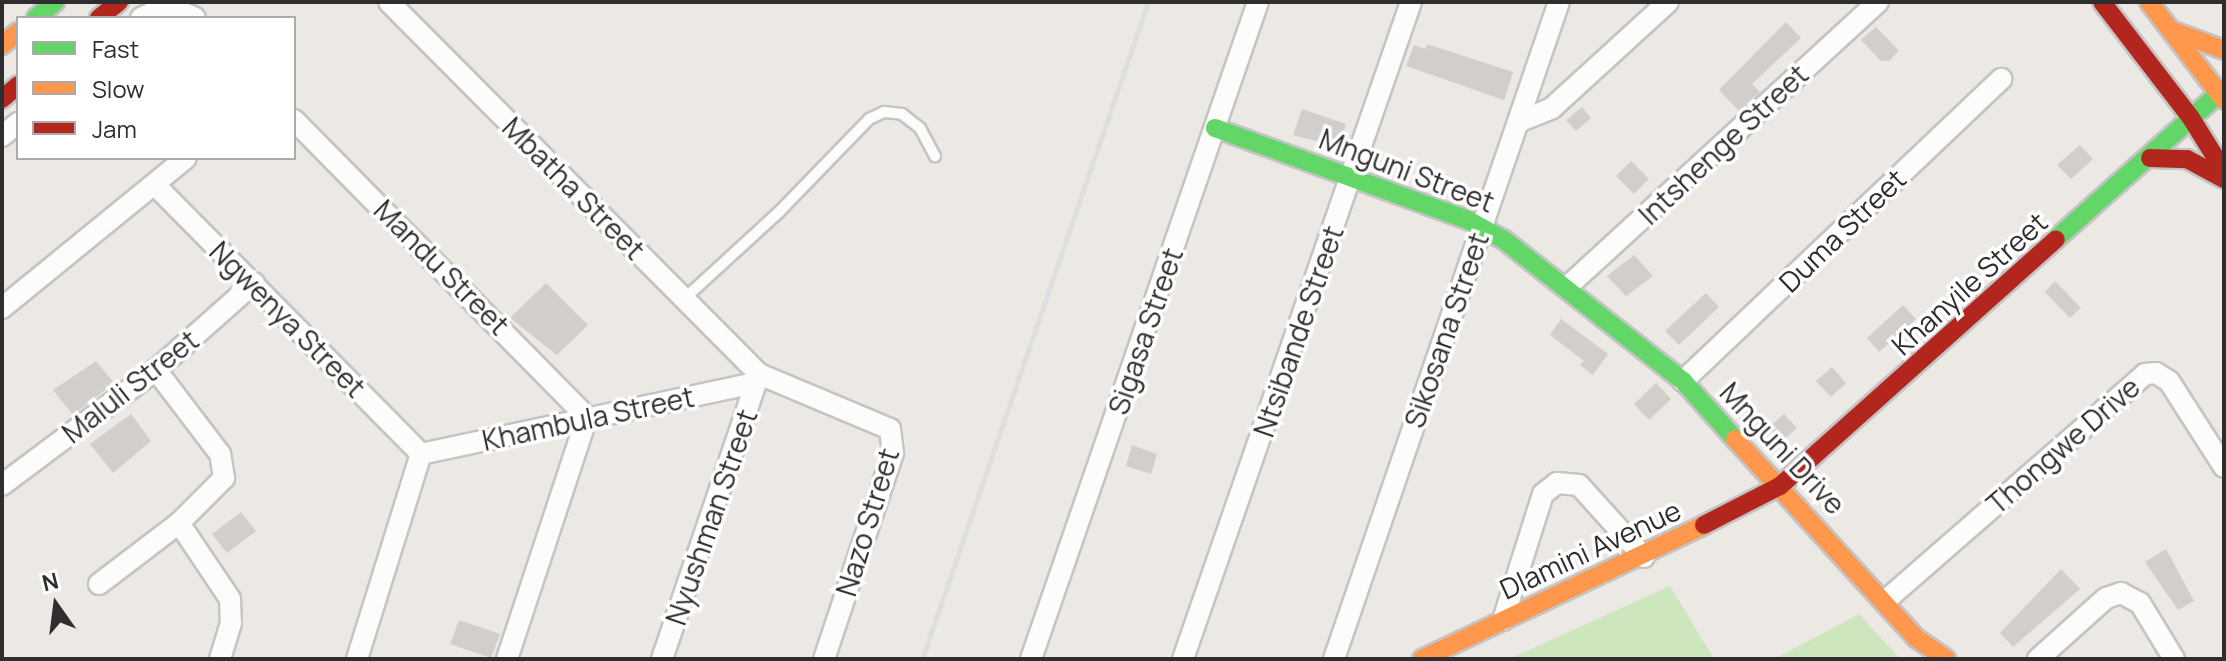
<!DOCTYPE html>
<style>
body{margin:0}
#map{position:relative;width:2226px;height:661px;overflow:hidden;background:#ece8e4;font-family:Manrope,sans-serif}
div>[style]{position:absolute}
.green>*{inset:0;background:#cee6be}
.building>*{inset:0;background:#d1cecb}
.roads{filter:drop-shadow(2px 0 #c5c4c5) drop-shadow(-2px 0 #c5c4c5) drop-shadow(0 2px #c5c4c5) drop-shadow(0 -2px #c5c4c5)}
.lane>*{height:10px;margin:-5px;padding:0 5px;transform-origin:5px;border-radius:5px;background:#fcfcfb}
.street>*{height:20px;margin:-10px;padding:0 10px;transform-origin:10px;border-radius:10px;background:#fcfcfb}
.fast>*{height:18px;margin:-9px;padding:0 9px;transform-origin:9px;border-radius:9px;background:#63d668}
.slow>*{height:18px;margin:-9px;padding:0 9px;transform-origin:9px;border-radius:9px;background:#ff974d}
.jam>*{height:18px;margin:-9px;padding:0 9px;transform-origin:9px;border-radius:9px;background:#b3261e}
.rail>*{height:5px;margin:-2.5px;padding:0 2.5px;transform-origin:2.5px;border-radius:2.5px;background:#dfdfe1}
span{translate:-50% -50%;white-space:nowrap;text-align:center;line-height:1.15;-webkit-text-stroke:7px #fff;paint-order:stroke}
.street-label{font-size:28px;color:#2e2e2e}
.frame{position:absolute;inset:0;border:4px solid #2e2e2e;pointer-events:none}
.legend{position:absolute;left:16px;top:16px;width:280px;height:144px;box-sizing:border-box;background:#fff;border:2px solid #ababab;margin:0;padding:10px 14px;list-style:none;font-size:24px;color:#2e2e2e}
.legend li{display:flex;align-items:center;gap:16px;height:40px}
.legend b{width:40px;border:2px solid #ababab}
.north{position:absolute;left:16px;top:565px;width:80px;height:80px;-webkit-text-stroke:6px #fff;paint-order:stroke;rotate:346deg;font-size:22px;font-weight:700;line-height:32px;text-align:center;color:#2e2e2e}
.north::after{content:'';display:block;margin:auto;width:28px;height:36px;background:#2e2e2e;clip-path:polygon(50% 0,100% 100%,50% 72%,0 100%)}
</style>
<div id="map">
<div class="green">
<div style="clip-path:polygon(1670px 586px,1714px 659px,1509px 659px)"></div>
<div style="clip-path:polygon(1859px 614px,1900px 659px,1774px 659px)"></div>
</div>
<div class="building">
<div style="clip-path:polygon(1786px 22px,1801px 38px,1752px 84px,1760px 92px,1739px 111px,1719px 90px)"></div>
<div style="clip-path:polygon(1876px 27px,1899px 51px,1889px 61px,1881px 61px,1861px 40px)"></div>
<div style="clip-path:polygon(1427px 44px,1513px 72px,1504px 100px,1406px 66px,1414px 45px,1425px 49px)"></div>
<div style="clip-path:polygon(1582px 107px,1591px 118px,1576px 131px,1566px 120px)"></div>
<div style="clip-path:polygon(1302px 109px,1346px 124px,1339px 147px,1293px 135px)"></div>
<div style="clip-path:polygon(2080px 145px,2093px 159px,2071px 179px,2057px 165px)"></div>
<div style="clip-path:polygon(1631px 161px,1649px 179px,1634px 194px,1616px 176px)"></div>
<div style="clip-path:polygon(1634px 255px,1653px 276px,1626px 296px,1607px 276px)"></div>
<div style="clip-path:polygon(2055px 281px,2081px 308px,2070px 318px,2045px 292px)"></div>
<div style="clip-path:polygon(546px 283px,588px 325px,557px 355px,510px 318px)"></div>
<div style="clip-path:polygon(1706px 293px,1719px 307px,1679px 345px,1665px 331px)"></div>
<div style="clip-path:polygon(1903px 305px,1916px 319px,1879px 352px,1867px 338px)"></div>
<div style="clip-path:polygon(1561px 319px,1608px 354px,1593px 375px,1580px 365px,1584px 361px,1550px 335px)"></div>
<div style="clip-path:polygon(96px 361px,114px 383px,73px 415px,53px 390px)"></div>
<div style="clip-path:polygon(1832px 367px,1846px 383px,1831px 397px,1816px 381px)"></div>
<div style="clip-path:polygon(1656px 383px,1671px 399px,1649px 420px,1634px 404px)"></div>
<div style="clip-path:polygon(131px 414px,151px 441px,113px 473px,90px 444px)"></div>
<div style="clip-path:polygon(1784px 414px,1797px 428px,1781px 442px,1768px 428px)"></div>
<div style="clip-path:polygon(1132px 445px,1157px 454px,1151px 474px,1126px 466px)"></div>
<div style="clip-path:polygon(241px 512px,256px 531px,227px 553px,212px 534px)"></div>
<div style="clip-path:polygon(2166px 549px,2194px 601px,2178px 610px,2145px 562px)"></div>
<div style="clip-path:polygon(2061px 569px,2080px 589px,2013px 647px,2000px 633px)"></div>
<div style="clip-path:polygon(459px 620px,500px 634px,491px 658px,450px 644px)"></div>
</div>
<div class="roads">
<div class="lane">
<div style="left:684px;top:299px;width:129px;rotate:-42.5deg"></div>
<div style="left:779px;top:212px;width:129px;rotate:-45.9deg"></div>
<div style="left:869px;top:119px;width:17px;rotate:-25deg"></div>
<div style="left:884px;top:112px;width:18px;rotate:6deg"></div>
<div style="left:902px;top:114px;width:23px;rotate:38deg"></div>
<div style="left:920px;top:128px;width:32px;rotate:62deg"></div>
</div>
<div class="street">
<div style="left:389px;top:2px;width:525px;rotate:45.15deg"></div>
<div style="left:759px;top:374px;width:142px;rotate:22.8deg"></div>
<div style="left:890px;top:429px;width:24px;rotate:83deg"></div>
<div style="left:893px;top:453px;width:217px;rotate:108.5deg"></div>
<div style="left:141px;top:18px;width:28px;rotate:-26deg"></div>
<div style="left:166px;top:6px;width:31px;rotate:22deg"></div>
<div style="left:294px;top:120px;width:417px;rotate:45.4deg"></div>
<div style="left:587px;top:417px;width:255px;rotate:108.3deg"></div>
<div style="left:1518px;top:122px;width:37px;rotate:-22deg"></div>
<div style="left:1552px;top:108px;width:157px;rotate:-42.4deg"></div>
<div style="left:2px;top:136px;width:21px;rotate:-39deg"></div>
<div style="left:155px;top:185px;width:378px;rotate:45.3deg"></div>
<div style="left:1567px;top:287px;width:422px;rotate:-42.5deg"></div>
<div style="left:2px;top:308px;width:237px;rotate:-39.2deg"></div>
<div style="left:1683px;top:381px;width:439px;rotate:-43.5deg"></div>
<div style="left:421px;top:454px;width:342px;rotate:-12deg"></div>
<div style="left:2px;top:485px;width:192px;rotate:-36.8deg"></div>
<div style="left:156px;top:370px;width:131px;rotate:-41.6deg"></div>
<div style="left:179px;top:523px;width:92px;rotate:56.1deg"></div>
<div style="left:230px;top:599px;width:24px;rotate:88deg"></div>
<div style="left:231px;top:623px;width:38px;rotate:107deg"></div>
<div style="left:99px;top:584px;width:101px;rotate:-37.3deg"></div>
<div style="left:179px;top:523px;width:64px;rotate:-45deg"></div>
<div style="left:224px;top:478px;width:24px;rotate:-99deg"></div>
<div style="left:220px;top:454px;width:106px;rotate:-127.3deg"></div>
<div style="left:1885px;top:601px;width:345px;rotate:-41.1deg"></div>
<div style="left:2145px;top:374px;width:11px;rotate:-5deg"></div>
<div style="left:2156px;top:373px;width:15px;rotate:32deg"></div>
<div style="left:2169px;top:381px;width:102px;rotate:57.4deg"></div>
<div style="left:1503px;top:620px;width:132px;rotate:-72.4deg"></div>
<div style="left:1543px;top:494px;width:18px;rotate:-38deg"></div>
<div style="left:1557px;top:483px;width:22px;rotate:5deg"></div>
<div style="left:1579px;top:485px;width:97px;rotate:47.9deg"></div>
<div style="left:357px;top:659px;width:215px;rotate:-72.7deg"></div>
<div style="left:662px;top:659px;width:301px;rotate:-71.2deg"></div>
<div style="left:1031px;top:659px;width:695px;rotate:-70.94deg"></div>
<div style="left:1183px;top:659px;width:695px;rotate:-70.86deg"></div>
<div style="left:1334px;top:659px;width:694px;rotate:-71.1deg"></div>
<div style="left:2038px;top:659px;width:91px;rotate:-41.9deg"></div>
<div style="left:2106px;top:598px;width:16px;rotate:-18deg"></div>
<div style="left:2121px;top:593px;width:21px;rotate:28deg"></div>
<div style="left:2140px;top:603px;width:66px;rotate:58.7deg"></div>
</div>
<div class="fast">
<div style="left:36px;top:18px;width:25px;rotate:-40deg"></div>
<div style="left:1215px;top:128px;width:269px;rotate:20deg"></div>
<div style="left:1468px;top:220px;width:41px;rotate:29.1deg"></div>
<div style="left:1504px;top:240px;width:228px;rotate:38.2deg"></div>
<div style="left:1683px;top:381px;width:78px;rotate:48.1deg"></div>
<div style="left:2056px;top:239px;width:225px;rotate:-41.8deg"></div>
</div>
<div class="slow">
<div style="left:2149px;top:2px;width:123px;rotate:52.6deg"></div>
<div style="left:2176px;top:32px;width:51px;rotate:20.6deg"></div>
<div style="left:2px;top:45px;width:21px;rotate:-39deg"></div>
<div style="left:1735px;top:439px;width:269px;rotate:47.7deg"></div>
<div style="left:1916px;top:638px;width:37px;rotate:35deg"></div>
<div style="left:1422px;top:659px;width:312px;rotate:-25.4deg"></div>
</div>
<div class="jam">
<div style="left:2102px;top:2px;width:146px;rotate:52.5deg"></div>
<div style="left:2191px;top:118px;width:62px;rotate:58.1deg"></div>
<div style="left:99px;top:18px;width:26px;rotate:-39deg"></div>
<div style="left:2px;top:99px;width:21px;rotate:-41deg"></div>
<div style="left:2150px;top:158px;width:37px;rotate:2deg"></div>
<div style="left:2187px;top:159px;width:42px;rotate:28.4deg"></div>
<div style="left:1704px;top:525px;width:85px;rotate:-27.2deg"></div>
<div style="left:1780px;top:486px;width:370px;rotate:-41.8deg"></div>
</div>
</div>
<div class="rail">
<div style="left:922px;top:659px;width:695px;rotate:-71.02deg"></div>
</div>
<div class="street-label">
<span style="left:1723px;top:144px;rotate:-43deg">Intshenge Street</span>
<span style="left:1407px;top:170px;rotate:21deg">Mnguni Street</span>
<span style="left:574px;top:188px;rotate:45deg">Mbatha Street</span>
<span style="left:1842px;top:230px;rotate:-44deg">Duma Street</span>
<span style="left:442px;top:267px;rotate:45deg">Mandu Street</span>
<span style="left:1969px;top:283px;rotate:-42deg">Khanyile Street</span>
<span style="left:288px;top:319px;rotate:45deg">Ngwenya Street</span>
<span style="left:1446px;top:330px;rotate:-71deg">Sikosana Street</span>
<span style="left:1145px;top:331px;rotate:-71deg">Sigasa Street</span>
<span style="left:1298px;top:331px;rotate:-71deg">Ntsibande Street</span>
<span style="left:130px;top:386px;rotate:-38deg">Maluli Street</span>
<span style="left:588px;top:418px;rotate:-12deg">Khambula Street</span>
<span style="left:2063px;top:445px;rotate:-41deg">Thongwe Drive</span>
<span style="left:1783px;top:448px;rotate:47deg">Mnguni Drive</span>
<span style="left:711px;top:517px;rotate:-71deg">Nyushman Street</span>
<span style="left:867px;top:522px;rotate:-73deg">Nazo Street</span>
<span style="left:1590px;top:549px;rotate:-25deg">Dlamini Avenue</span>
</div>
<div class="frame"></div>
<ul class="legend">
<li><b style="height:10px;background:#63d668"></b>Fast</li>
<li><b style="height:10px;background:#ff974d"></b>Slow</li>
<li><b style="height:10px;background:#b3261e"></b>Jam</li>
</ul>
<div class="north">N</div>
</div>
